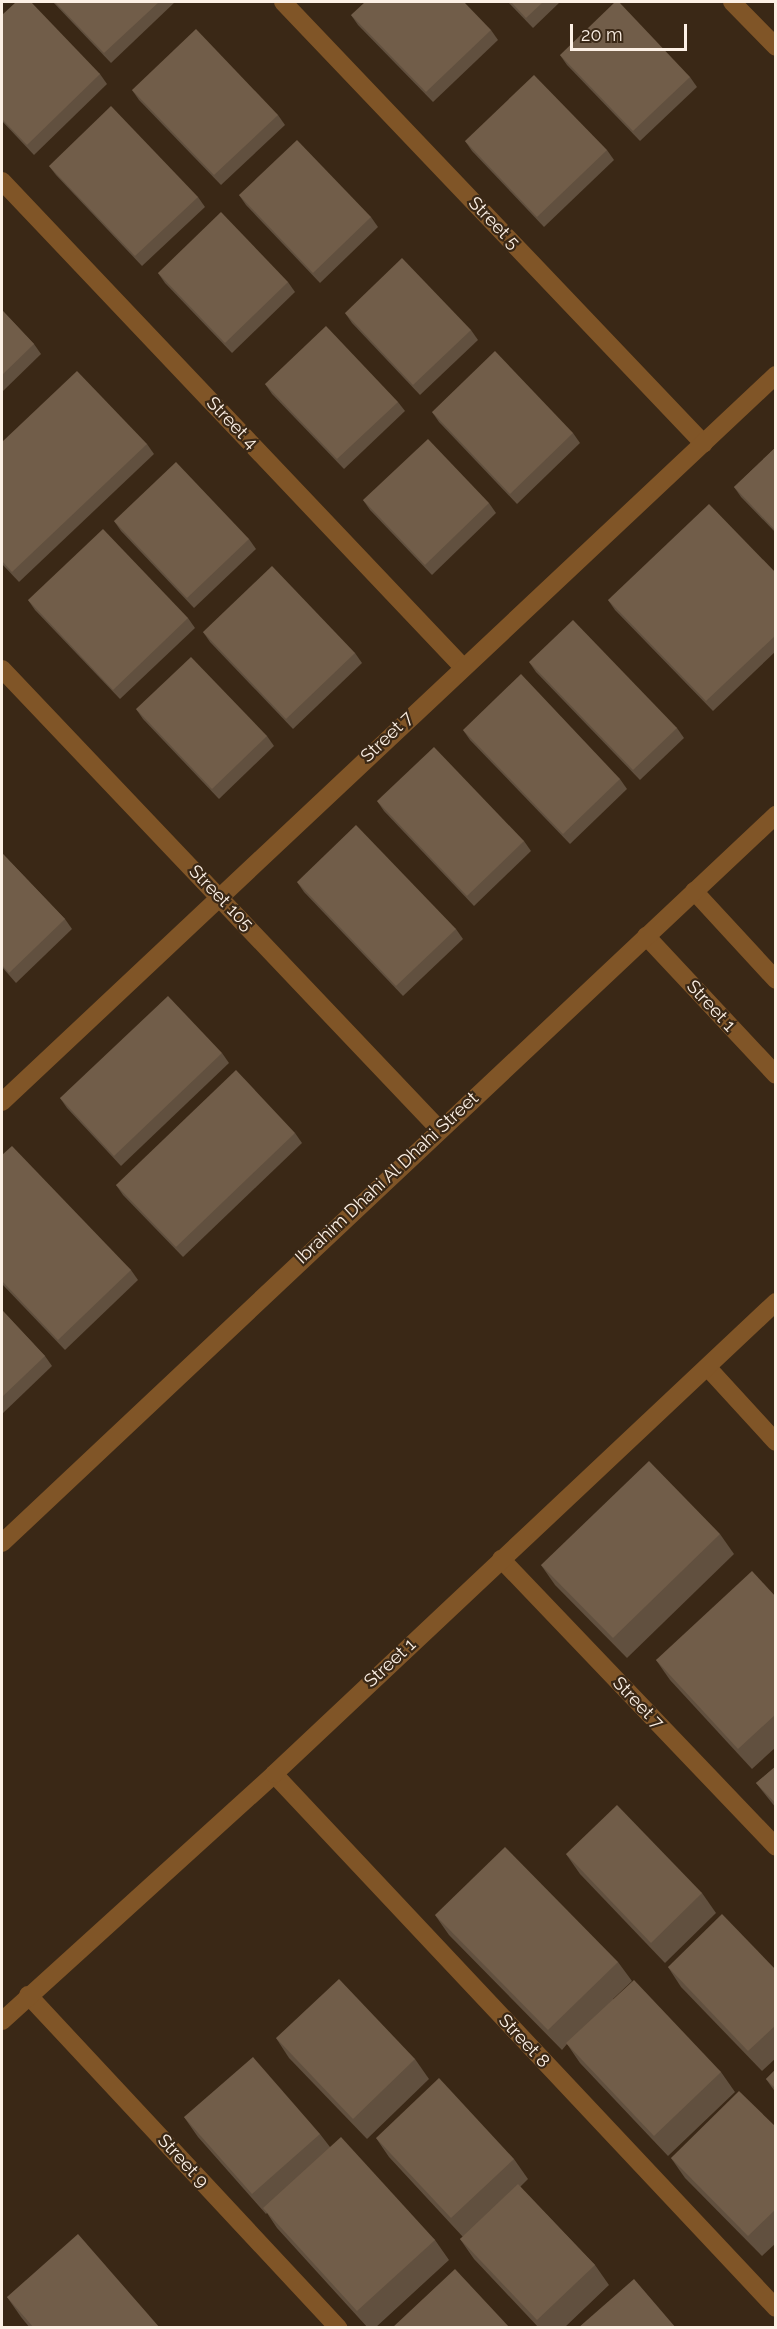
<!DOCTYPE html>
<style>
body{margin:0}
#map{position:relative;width:777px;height:2329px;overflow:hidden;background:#3a2816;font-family:Raleway,sans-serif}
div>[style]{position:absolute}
.minor>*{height:18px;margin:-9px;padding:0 9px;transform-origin:9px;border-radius:9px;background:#805527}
.tertiary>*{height:18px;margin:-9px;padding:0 9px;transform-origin:9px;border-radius:9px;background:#805527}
.wall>*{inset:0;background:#61503f}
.building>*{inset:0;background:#715d49}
span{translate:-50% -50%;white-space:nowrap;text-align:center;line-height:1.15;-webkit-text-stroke:4.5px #3a2816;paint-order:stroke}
.street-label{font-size:18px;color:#fcf0e5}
.frame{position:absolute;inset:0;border:3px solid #fcf0e5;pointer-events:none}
.scale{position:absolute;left:570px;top:24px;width:117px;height:27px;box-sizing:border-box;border:3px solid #fcf0e5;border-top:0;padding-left:8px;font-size:18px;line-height:21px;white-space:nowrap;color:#fcf0e5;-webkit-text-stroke:4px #3a2816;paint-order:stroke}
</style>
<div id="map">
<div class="minor">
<div style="left:283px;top:2px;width:610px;rotate:46.39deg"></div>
<div style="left:732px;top:2px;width:63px;rotate:45.6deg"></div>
<div style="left:2px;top:181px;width:668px;rotate:46.52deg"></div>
<div style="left:2px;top:669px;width:634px;rotate:46.47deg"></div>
<div style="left:694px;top:891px;width:121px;rotate:47.3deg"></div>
<div style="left:646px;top:936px;width:190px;rotate:46.9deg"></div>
<div style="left:2px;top:1102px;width:1062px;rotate:-43.21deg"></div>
<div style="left:709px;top:1369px;width:99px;rotate:47.5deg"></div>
<div style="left:501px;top:1559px;width:398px;rotate:46.3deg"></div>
<div style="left:274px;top:1774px;width:733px;rotate:46.77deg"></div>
<div style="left:28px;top:1995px;width:455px;rotate:47deg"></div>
<div style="left:2px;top:2021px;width:367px;rotate:-42.2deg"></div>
<div style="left:274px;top:1774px;width:689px;rotate:-43.24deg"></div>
</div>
<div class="tertiary">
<div style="left:2px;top:1543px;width:1063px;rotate:-43.25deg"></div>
</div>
<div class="wall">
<div style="clip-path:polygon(53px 2px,175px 2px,111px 63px)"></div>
<div style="clip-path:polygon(508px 2px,560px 2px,533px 28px)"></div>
<div style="clip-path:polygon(2px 15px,100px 74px,107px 84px,34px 155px,2px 121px)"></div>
<div style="clip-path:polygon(351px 15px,491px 30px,498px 40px,433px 102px,358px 25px)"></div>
<div style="clip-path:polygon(560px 55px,690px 77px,697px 87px,640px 141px,567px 65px)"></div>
<div style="clip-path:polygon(132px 90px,278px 115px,285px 125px,221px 185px,139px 100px)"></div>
<div style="clip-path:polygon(465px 141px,607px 150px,614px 160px,544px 227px,472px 151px)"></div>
<div style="clip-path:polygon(49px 166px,198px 197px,205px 207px,142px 266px,56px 175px)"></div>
<div style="clip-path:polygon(239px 195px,371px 217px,378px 227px,320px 283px,246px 205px)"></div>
<div style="clip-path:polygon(158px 273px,288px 282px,295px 292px,232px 353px,165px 283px)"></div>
<div style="clip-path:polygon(2px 310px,34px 344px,41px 354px,2px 392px)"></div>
<div style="clip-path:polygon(345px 313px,471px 330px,478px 340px,420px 395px,352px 323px)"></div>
<div style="clip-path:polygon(265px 384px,398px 402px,405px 411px,344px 469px,272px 394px)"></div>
<div style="clip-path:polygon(432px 412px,573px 433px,580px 443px,517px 504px,439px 422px)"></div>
<div style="clip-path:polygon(2px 442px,147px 444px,154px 454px,19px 582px,2px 564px)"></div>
<div style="clip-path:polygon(776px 447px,776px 533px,741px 497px,734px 487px)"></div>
<div style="clip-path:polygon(363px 500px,489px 503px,496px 513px,432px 575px,370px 510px)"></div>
<div style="clip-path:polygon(114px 521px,249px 539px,256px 549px,194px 608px,121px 531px)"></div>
<div style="clip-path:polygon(776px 573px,776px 651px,713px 711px,615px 610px,608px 600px)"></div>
<div style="clip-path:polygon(28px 600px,188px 618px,195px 628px,120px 699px,35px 610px)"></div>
<div style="clip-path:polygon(203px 632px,355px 653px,362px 663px,293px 729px,210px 642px)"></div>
<div style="clip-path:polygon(529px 662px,677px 728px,684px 738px,640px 780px,536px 672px)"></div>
<div style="clip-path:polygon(136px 709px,267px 736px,274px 746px,219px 799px,143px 719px)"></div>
<div style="clip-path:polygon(463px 730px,620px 779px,627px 789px,570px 844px,470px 740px)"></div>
<div style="clip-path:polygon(377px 801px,524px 841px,531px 851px,474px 906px,384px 811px)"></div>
<div style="clip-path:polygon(2px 853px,65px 919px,72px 929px,16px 983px,2px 967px)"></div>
<div style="clip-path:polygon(297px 882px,456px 929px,463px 939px,403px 996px,304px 892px)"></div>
<div style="clip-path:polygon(222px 1053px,229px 1063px,121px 1166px,67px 1108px,60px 1098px)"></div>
<div style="clip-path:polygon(295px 1133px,302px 1143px,183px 1257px,123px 1195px,116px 1185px)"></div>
<div style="clip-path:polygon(2px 1155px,131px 1270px,138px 1280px,65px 1350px,2px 1284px)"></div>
<div style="clip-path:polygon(2px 1310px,45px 1356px,52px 1366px,2px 1414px)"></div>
<div style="clip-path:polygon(720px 1534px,734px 1554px,627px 1658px,555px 1585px,541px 1565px)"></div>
<div style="clip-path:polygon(776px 1597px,776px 1747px,752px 1769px,670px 1680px,656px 1660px)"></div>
<div style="clip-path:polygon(776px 1766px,776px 1808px,756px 1783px)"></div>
<div style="clip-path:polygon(566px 1854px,702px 1893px,716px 1913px,665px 1963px,580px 1874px)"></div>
<div style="clip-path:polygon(435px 1915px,618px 1962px,632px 1981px,613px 1999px,721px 2072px,735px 2092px,668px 2156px,580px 2063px,567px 2044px,562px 2050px,449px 1935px)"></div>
<div style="clip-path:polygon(668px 1967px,776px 1970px,776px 2058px,762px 2071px,681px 1987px)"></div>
<div style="clip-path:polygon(276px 2038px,415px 2059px,429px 2079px,367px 2139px,289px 2058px)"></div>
<div style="clip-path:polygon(776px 2069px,776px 2093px,766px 2079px)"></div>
<div style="clip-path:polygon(184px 2117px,320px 2134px,330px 2147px,435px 2240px,449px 2260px,375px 2328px,368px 2328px,277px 2228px,267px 2213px,266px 2214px,198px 2137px)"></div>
<div style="clip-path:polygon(776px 2127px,776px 2243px,762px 2256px,685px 2178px,671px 2158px)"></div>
<div style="clip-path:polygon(376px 2138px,514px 2159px,528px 2179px,520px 2187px,595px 2265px,609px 2285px,564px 2328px,539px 2328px,474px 2259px,460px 2239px,463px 2237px,389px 2157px)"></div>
<div style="clip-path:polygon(7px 2297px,160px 2328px,30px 2328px,21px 2317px)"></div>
</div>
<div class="building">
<div style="clip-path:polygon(16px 2px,31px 2px,100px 74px,27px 145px,2px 119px,2px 15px)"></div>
<div style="clip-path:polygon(55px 2px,159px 2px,104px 53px)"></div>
<div style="clip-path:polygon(365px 2px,464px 2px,491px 30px,426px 92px,351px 15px)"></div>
<div style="clip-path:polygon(511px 2px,543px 2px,526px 18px)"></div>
<div style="clip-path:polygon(615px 2px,619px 2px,690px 77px,633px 131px,560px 55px)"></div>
<div style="clip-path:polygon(196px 29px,278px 115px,214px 175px,132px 90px)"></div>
<div style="clip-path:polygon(534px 75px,607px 150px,537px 217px,465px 141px)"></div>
<div style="clip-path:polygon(111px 106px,198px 197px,135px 256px,49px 166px)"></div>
<div style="clip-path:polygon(297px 140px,371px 217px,313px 273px,239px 195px)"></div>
<div style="clip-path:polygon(221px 212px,288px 282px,225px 343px,158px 273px)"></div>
<div style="clip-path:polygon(402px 258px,471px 330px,413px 385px,345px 313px)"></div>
<div style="clip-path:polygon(2px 310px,34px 344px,2px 375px)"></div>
<div style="clip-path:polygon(326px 326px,398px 402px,337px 459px,265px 384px)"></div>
<div style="clip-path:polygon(495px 351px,573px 433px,510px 494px,432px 412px)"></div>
<div style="clip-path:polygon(77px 371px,147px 444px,12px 572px,2px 561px,2px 442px)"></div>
<div style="clip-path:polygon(428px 439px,489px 503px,425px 565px,363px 500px)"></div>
<div style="clip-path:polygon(776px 447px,776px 531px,734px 487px)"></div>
<div style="clip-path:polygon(176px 462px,249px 539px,187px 598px,114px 521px)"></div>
<div style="clip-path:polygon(709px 504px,776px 573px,776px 635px,706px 701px,608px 600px)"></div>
<div style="clip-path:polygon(103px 529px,188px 618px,113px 690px,28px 600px)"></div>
<div style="clip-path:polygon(272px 566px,355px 653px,286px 719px,203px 632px)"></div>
<div style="clip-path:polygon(573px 620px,677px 728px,633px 770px,529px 662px)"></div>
<div style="clip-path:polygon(191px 657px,267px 736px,212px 789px,136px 709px)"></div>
<div style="clip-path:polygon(521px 674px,620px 779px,563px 834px,463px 730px)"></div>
<div style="clip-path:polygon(434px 747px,524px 841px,467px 896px,377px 801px)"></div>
<div style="clip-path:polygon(356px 825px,456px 929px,396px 986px,297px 882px)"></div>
<div style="clip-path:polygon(2px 853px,65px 919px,9px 973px,2px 965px)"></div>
<div style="clip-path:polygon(168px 996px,222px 1053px,114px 1156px,60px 1098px)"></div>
<div style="clip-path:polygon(236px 1070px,295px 1133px,176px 1247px,116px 1185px)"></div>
<div style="clip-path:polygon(12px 1146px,131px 1270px,58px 1340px,2px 1281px,2px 1155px)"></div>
<div style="clip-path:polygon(2px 1310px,45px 1356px,2px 1397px)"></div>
<div style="clip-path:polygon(649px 1461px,720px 1534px,613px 1638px,541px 1565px)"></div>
<div style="clip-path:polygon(752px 1571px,776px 1597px,776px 1714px,738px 1749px,656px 1660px)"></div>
<div style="clip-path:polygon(776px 1766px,776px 1804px,756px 1783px)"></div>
<div style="clip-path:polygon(617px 1805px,702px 1893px,651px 1943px,566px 1854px)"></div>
<div style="clip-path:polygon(505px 1847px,618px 1962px,548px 2030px,435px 1915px)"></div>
<div style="clip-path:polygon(722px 1914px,776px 1970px,776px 2025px,748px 2051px,668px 1967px)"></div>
<div style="clip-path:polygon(339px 1979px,415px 2059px,353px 2119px,276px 2038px)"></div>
<div style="clip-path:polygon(634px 1980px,721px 2072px,654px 2136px,566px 2043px)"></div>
<div style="clip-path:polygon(253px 2057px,320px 2134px,252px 2194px,184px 2117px)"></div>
<div style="clip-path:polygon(776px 2069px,776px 2089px,766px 2079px)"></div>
<div style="clip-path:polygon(439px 2078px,514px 2159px,451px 2218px,376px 2138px)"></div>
<div style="clip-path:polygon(739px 2091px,776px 2127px,776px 2209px,748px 2236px,671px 2158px)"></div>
<div style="clip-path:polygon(341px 2137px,435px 2240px,357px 2311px,263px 2208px)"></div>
<div style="clip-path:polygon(518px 2184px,595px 2265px,537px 2320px,460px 2239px)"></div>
<div style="clip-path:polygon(78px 2234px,160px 2328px,34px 2328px,7px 2297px)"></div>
<div style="clip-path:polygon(455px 2269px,510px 2328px,392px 2328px)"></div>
<div style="clip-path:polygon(634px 2279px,676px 2328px,578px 2328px)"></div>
</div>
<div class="street-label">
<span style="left:494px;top:223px;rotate:46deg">Street 5</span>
<span style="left:232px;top:423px;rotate:46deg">Street 4</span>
<span style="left:387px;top:737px;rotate:-44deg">Street 7</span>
<span style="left:221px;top:898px;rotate:46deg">Street 105</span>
<span style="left:711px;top:1006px;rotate:47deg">Street 1</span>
<span style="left:387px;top:1178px;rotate:-43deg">Ibrahim Dhahi Al Dhahi Street</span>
<span style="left:390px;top:1663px;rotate:-43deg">Street 1</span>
<span style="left:638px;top:1703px;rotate:46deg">Street 7</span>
<span style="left:524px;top:2041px;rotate:47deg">Street 8</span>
<span style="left:183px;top:2161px;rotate:47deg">Street 9</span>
</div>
<div class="frame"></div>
<div class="scale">20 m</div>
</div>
